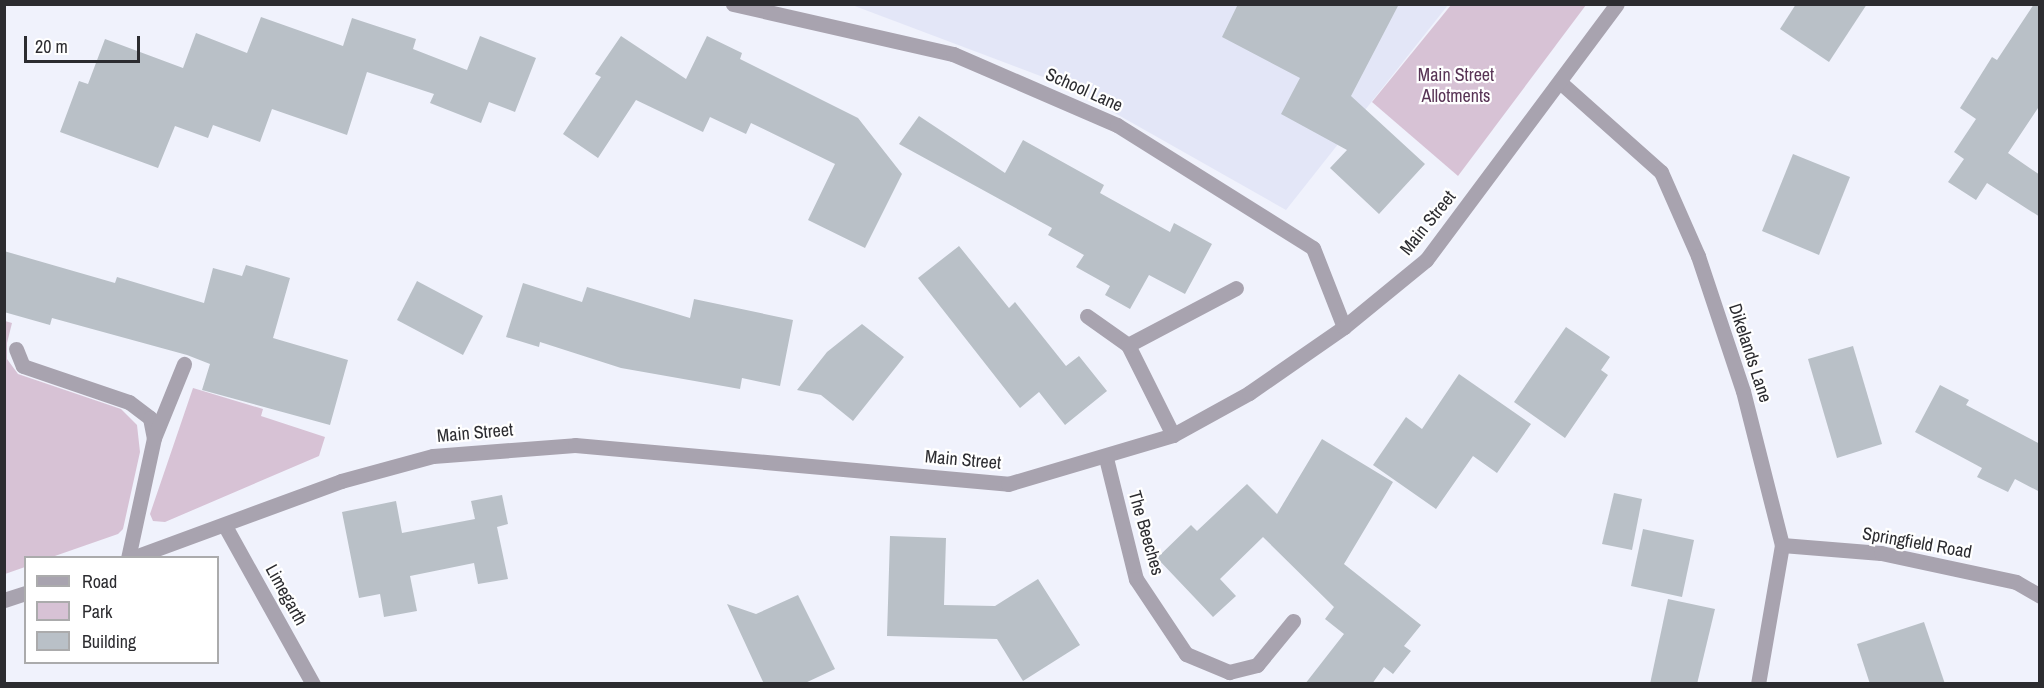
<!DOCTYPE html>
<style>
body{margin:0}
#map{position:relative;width:2044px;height:688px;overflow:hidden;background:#f0f2fc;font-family:"Archivo Narrow",sans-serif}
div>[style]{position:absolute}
.built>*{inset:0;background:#e3e6f7}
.green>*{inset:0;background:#d7c2d5}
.building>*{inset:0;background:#b9c0c7}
.service>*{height:15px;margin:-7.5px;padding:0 7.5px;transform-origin:7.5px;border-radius:7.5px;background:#a8a3af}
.minor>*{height:15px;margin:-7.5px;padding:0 7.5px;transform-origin:7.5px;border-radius:7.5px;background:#a8a3af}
.tertiary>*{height:15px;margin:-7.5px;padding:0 7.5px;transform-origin:7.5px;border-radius:7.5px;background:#a8a3af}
span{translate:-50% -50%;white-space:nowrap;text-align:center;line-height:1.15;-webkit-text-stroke:4.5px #fff;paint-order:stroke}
.park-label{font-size:18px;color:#583455}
.street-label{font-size:18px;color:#2c2c30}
.frame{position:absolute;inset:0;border:6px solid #2c2c30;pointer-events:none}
.legend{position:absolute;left:24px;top:556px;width:195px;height:108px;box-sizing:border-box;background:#fff;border:2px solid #ababac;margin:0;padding:8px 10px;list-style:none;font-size:18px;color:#2c2c30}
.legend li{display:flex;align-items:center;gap:12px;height:30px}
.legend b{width:30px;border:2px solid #ababac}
.scale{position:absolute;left:24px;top:36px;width:116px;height:27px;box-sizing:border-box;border:3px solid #2c2c30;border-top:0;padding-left:8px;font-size:18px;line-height:21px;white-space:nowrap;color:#2c2c30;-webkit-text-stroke:4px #fff;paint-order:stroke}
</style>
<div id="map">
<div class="built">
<div style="clip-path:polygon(852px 5px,1448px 5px,1286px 210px,1067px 86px)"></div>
</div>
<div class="green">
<div style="clip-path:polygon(1451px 5px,1586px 5px,1458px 176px,1372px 102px)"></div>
<div style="clip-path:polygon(5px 321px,12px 323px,7px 343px,7px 359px,18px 374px,121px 409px,137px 425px,140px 452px,123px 529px,118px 534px,52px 557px,26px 558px,25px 567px,5px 574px)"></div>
<div style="clip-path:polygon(193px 388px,263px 409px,261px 416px,325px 437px,319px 456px,165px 522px,153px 521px,150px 514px)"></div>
</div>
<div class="building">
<div style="clip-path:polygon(1238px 4px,1399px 4px,1351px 96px,1425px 164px,1379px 214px,1330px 168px,1347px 150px,1281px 114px,1300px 78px,1222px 37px)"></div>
<div style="clip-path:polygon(1796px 4px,1867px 4px,1829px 62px,1780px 29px)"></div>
<div style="clip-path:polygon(2034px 4px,2040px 4px,2040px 105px,2008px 153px,2040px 175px,2040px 217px,1987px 183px,1976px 200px,1948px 182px,1964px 159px,1954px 152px,1976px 119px,1960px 108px,1992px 57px,1997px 60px)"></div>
<div style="clip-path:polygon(261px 17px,343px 46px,352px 18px,416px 39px,413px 49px,467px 70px,480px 36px,536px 58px,515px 112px,489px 102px,481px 123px,430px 103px,434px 94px,367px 72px,347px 135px,272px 109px,260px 142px,213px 125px,208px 138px,175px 126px,158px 168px,60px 132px,79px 81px,88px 84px,105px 39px,183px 68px,196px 33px,247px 53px)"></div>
<div style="clip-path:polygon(621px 36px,686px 79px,707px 36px,742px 53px,740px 59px,858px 118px,902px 174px,865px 248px,808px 220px,835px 164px,751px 123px,746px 134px,710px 117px,703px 132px,636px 100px,598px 158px,563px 134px,601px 77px,595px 74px)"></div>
<div style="clip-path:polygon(919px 116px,1005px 173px,1023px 140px,1104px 185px,1100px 193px,1170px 232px,1174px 223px,1212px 244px,1185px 294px,1149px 275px,1130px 309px,1105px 295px,1110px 286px,1076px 267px,1084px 255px,1048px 235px,1052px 228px,899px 144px)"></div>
<div style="clip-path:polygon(1793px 154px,1850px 177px,1819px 255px,1762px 231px)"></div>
<div style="clip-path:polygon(959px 246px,1009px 308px,1015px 302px,1066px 366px,1079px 356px,1107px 391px,1065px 425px,1039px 392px,1020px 408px,918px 278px)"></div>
<div style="clip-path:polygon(4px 251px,115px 283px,117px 277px,204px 303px,213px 268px,242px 276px,246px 265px,290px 278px,273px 338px,348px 360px,330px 425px,202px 390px,210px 364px,187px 355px,52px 318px,50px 325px,4px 312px)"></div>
<div style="clip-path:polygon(417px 281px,483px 316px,463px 355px,397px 320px)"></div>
<div style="clip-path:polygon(523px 283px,582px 302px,587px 287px,690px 318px,694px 299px,793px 320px,780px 386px,742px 378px,740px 389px,621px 368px,540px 342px,539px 347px,506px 337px)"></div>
<div style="clip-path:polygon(862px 324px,904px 357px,853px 421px,821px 395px,797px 390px,827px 352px)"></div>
<div style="clip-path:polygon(1566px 327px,1610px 357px,1601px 370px,1608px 375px,1565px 438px,1514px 402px)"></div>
<div style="clip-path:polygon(1853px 346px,1882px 444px,1837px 458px,1808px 359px)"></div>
<div style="clip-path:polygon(1459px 374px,1531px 424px,1497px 473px,1473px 456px,1436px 509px,1373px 465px,1406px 417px,1422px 429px)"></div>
<div style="clip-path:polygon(1940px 385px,1969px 400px,1966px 405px,2040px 444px,2040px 492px,2015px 479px,2008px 492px,1977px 477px,1982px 468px,1915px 432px)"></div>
<div style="clip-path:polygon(1322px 439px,1393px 482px,1344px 564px,1421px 625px,1404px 646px,1411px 651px,1393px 674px,1384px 667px,1372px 684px,1305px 684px,1344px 634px,1325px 619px,1334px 607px,1263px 537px,1220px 579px,1236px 596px,1213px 617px,1157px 558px,1191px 525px,1197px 531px,1247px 484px,1277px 514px)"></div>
<div style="clip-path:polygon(1614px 493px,1642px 499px,1632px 550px,1602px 544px)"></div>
<div style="clip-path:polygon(502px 495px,508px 524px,497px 527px,508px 579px,478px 584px,474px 563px,410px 576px,417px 611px,384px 617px,380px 594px,359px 598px,342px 512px,396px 501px,402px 533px,475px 519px,471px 501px)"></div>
<div style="clip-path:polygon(1643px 529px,1694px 540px,1682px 597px,1631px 586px)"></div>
<div style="clip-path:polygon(890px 536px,946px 538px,944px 605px,995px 606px,1038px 579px,1080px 645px,1023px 681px,997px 639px,887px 636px)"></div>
<div style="clip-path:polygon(798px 595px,835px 669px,803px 684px,764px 684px,727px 604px,756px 614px)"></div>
<div style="clip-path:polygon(1668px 599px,1715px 609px,1697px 684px,1650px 684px)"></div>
<div style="clip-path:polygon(1924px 622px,1945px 684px,1870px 684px,1857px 644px)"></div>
</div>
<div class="service">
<div style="left:16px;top:349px;width:18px;rotate:68deg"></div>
<div style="left:23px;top:366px;width:112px;rotate:18.8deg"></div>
<div style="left:129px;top:402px;width:26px;rotate:37deg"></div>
<div style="left:150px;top:418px;width:20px;rotate:79deg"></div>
<div style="left:154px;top:438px;width:123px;rotate:102.2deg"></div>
<div style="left:154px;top:438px;width:80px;rotate:-67.9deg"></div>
</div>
<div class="minor">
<div style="left:733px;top:4px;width:226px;rotate:12.8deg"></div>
<div style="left:953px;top:54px;width:179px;rotate:23.4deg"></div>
<div style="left:1117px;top:125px;width:231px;rotate:32.1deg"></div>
<div style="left:1313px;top:248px;width:85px;rotate:68.6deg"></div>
<div style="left:1561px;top:83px;width:134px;rotate:41.7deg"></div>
<div style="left:1661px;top:172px;width:92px;rotate:66.2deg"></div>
<div style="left:1698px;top:256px;width:142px;rotate:71.6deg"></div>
<div style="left:1743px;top:391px;width:159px;rotate:75.8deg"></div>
<div style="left:1782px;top:545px;width:141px;rotate:99.8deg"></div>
<div style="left:1087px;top:316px;width:50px;rotate:35.3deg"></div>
<div style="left:1173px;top:435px;width:101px;rotate:-116.6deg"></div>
<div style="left:1128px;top:345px;width:122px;rotate:-27.8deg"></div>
<div style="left:1106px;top:458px;width:125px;rotate:76.1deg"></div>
<div style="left:1136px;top:579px;width:90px;rotate:56.3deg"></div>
<div style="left:1186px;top:654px;width:47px;rotate:22.7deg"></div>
<div style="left:1229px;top:672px;width:29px;rotate:-14deg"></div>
<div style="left:1257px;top:665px;width:57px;rotate:-50.7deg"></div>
<div style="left:225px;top:526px;width:181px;rotate:60.9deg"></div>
<div style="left:1782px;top:545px;width:99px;rotate:4.6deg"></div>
<div style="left:1881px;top:553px;width:138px;rotate:12.1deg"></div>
<div style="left:2016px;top:582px;width:28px;rotate:30deg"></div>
</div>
<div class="tertiary">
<div style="left:132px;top:558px;width:223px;rotate:-20.2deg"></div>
<div style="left:341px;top:481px;width:95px;rotate:-15.2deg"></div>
<div style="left:433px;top:456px;width:142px;rotate:-4.4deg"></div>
<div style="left:575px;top:445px;width:435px;rotate:5.1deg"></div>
<div style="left:1008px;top:484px;width:172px;rotate:-16.5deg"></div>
<div style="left:1173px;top:435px;width:87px;rotate:-28.9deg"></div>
<div style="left:1249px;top:393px;width:116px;rotate:-34.8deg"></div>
<div style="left:1344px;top:327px;width:106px;rotate:-39.3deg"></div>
<div style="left:1426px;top:260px;width:319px;rotate:-53.3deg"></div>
<div style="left:4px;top:600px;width:23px;rotate:-18deg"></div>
</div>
<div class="park-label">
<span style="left:1456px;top:86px">Main Street<br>Allotments</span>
</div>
<div class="street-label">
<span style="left:1084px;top:90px;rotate:24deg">School Lane</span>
<span style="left:1428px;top:223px;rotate:-51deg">Main Street</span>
<span style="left:1750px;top:353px;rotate:72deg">Dikelands Lane</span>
<span style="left:475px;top:433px;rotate:-5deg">Main Street</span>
<span style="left:963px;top:460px;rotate:5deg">Main Street</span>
<span style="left:1146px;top:533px;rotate:74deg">The Beeches</span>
<span style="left:1917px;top:543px;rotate:10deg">Springfield Road</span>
<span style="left:286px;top:595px;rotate:61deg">Limegarth</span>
</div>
<div class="frame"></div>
<ul class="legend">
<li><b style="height:8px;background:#a8a3af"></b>Road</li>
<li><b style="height:16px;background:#d7c2d5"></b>Park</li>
<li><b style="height:16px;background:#b9c0c7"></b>Building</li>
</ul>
<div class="scale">20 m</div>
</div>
